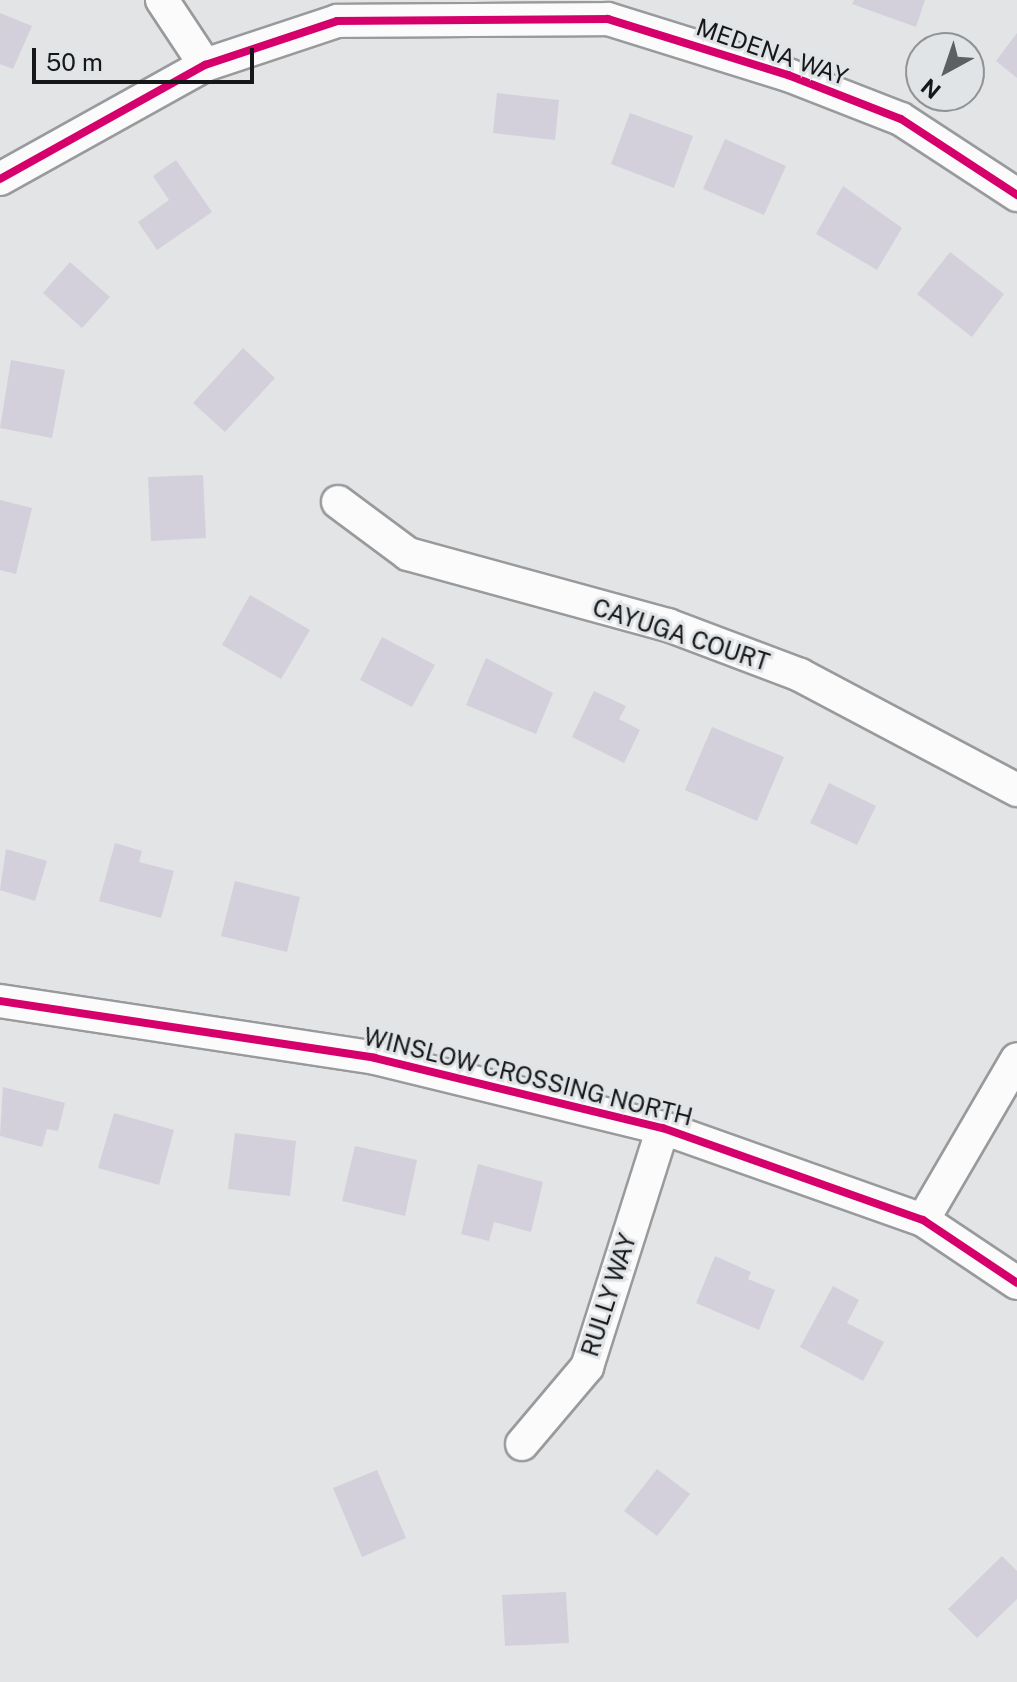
<!DOCTYPE html>
<style>
body{margin:0}
#map{position:relative;width:1017px;height:1682px;overflow:hidden;background:#e2e4e6;font-family:"Public Sans",sans-serif}
div>[style]{position:absolute}
.building>*{inset:0;background:#d3d0db}
.roads{filter:drop-shadow(2px 0 #999a9c) drop-shadow(-2px 0 #999a9c) drop-shadow(0 2px #999a9c) drop-shadow(0 -2px #999a9c)}
.street>*{height:32px;margin:-16px;padding:0 16px;transform-origin:16px;border-radius:16px;background:#fbfbfb}
.cycleway>*{height:8px;margin:-4px;padding:0 4px;transform-origin:4px;border-radius:4px;background:#d6006c}
span{translate:-50% -50%;white-space:nowrap;text-align:center;line-height:1.15;-webkit-text-stroke:6px #e1e4e7;paint-order:stroke}
.street-label{font-size:24px;color:#161718}
.north{position:absolute;left:905px;top:32px;width:80px;height:80px;box-sizing:border-box;background:#e1e4e7;border:2px solid #909294;border-radius:50%;rotate:220deg;font-size:22px;font-weight:700;line-height:32px;text-align:center;color:#161718}
.north::after{content:'';display:block;margin:auto;width:28px;height:36px;background:#5d5f60;clip-path:polygon(50% 0,100% 100%,50% 72%,0 100%)}
.scale{position:absolute;left:32px;top:48px;width:222px;height:36px;box-sizing:border-box;border:4px solid #161718;border-top:0;padding-left:10px;font-size:24px;line-height:28px;white-space:nowrap;color:#161718;-webkit-text-stroke:6px #e1e4e7;paint-order:stroke}
</style>
<div id="map">
<div class="building">
<div style="clip-path:polygon(854px 0,925px 0,916px 27px,852px 4px)"></div>
<div style="clip-path:polygon(0 13px,32px 26px,13px 69px,0 64px)"></div>
<div style="clip-path:polygon(1017px 33px,1017px 78px,996px 61px)"></div>
<div style="clip-path:polygon(497px 93px,559px 100px,555px 140px,493px 133px)"></div>
<div style="clip-path:polygon(630px 113px,693px 136px,674px 188px,611px 164px)"></div>
<div style="clip-path:polygon(725px 139px,786px 166px,764px 215px,703px 189px)"></div>
<div style="clip-path:polygon(176px 160px,212px 212px,157px 250px,138px 222px,169px 200px,153px 176px)"></div>
<div style="clip-path:polygon(843px 186px,902px 228px,877px 270px,816px 234px)"></div>
<div style="clip-path:polygon(950px 252px,1004px 294px,972px 337px,917px 294px)"></div>
<div style="clip-path:polygon(70px 262px,110px 297px,82px 328px,43px 293px)"></div>
<div style="clip-path:polygon(243px 348px,275px 378px,225px 432px,193px 403px)"></div>
<div style="clip-path:polygon(11px 360px,65px 370px,52px 438px,0 428px)"></div>
<div style="clip-path:polygon(203px 475px,206px 538px,151px 541px,148px 477px)"></div>
<div style="clip-path:polygon(0 500px,32px 508px,16px 574px,0 570px)"></div>
<div style="clip-path:polygon(250px 595px,310px 630px,281px 679px,222px 645px)"></div>
<div style="clip-path:polygon(382px 637px,435px 665px,412px 707px,360px 680px)"></div>
<div style="clip-path:polygon(486px 658px,553px 693px,536px 734px,466px 705px)"></div>
<div style="clip-path:polygon(594px 691px,626px 706px,619px 719px,640px 730px,624px 763px,572px 737px)"></div>
<div style="clip-path:polygon(712px 727px,784px 757px,757px 821px,685px 790px)"></div>
<div style="clip-path:polygon(829px 783px,876px 806px,857px 845px,810px 823px)"></div>
<div style="clip-path:polygon(115px 843px,142px 851px,139px 862px,174px 871px,161px 918px,99px 901px)"></div>
<div style="clip-path:polygon(6px 849px,47px 861px,35px 901px,0 890px)"></div>
<div style="clip-path:polygon(235px 881px,300px 897px,287px 952px,221px 936px)"></div>
<div style="clip-path:polygon(3px 1087px,65px 1103px,58px 1131px,47px 1129px,42px 1147px,0 1136px)"></div>
<div style="clip-path:polygon(114px 1113px,174px 1130px,159px 1185px,98px 1168px)"></div>
<div style="clip-path:polygon(235px 1133px,296px 1141px,290px 1196px,228px 1189px)"></div>
<div style="clip-path:polygon(355px 1146px,417px 1160px,405px 1216px,342px 1201px)"></div>
<div style="clip-path:polygon(478px 1164px,543px 1182px,531px 1232px,494px 1222px,489px 1241px,461px 1234px)"></div>
<div style="clip-path:polygon(715px 1256px,751px 1272px,748px 1279px,775px 1290px,759px 1330px,696px 1303px)"></div>
<div style="clip-path:polygon(833px 1286px,859px 1300px,847px 1323px,884px 1342px,863px 1381px,800px 1347px)"></div>
<div style="clip-path:polygon(657px 1469px,690px 1494px,657px 1536px,624px 1511px)"></div>
<div style="clip-path:polygon(377px 1470px,406px 1538px,362px 1557px,333px 1488px)"></div>
<div style="clip-path:polygon(1002px 1556px,1017px 1571px,1017px 1599px,977px 1638px,948px 1609px)"></div>
<div style="clip-path:polygon(566px 1592px,569px 1643px,505px 1646px,502px 1595px)"></div>
</div>
<div class="roads">
<div class="street">
<div style="left:162px;top:0;width:78px;rotate:56.5deg"></div>
<div style="left:0;top:179px;width:235px;rotate:-29.1deg"></div>
<div style="left:205px;top:65px;width:139px;rotate:-18.4deg"></div>
<div style="left:337px;top:21px;width:271px;rotate:-0.4deg"></div>
<div style="left:608px;top:19px;width:189px;rotate:17.3deg"></div>
<div style="left:788px;top:75px;width:121px;rotate:21.3deg"></div>
<div style="left:901px;top:119px;width:139px;rotate:33.2deg"></div>
<div style="left:338px;top:502px;width:87px;rotate:36.6deg"></div>
<div style="left:408px;top:554px;width:270px;rotate:15.3deg"></div>
<div style="left:668px;top:625px;width:141px;rotate:20.7deg"></div>
<div style="left:800px;top:675px;width:246px;rotate:27.9deg"></div>
<div style="left:0;top:1001px;width:379px;rotate:8.6deg"></div>
<div style="left:375px;top:1058px;width:296px;rotate:13.7deg"></div>
<div style="left:663px;top:1128px;width:276px;rotate:19.5deg"></div>
<div style="left:923px;top:1220px;width:113px;rotate:33.8deg"></div>
<div style="left:923px;top:1220px;width:186px;rotate:-59.7deg"></div>
<div style="left:522px;top:1444px;width:101px;rotate:-49.8deg"></div>
<div style="left:587px;top:1367px;width:251px;rotate:-72.4deg"></div>
</div>
</div>
<div class="cycleway">
<div style="left:0;top:179px;width:235px;rotate:-29.1deg"></div>
<div style="left:205px;top:65px;width:139px;rotate:-18.4deg"></div>
<div style="left:337px;top:21px;width:271px;rotate:-0.4deg"></div>
<div style="left:608px;top:19px;width:189px;rotate:17.3deg"></div>
<div style="left:788px;top:75px;width:121px;rotate:21.3deg"></div>
<div style="left:901px;top:119px;width:139px;rotate:33.2deg"></div>
<div style="left:0;top:1001px;width:379px;rotate:8.6deg"></div>
<div style="left:375px;top:1058px;width:296px;rotate:13.7deg"></div>
<div style="left:663px;top:1128px;width:276px;rotate:19.5deg"></div>
<div style="left:923px;top:1220px;width:113px;rotate:33.8deg"></div>
</div>
<div class="street-label">
<span style="left:772px;top:52px;rotate:19deg">MEDENA WAY</span>
<span style="left:681px;top:635px;rotate:18deg">CAYUGA COURT</span>
<span style="left:528px;top:1077px;rotate:14deg">WINSLOW CROSSING NORTH</span>
<span style="left:609px;top:1295px;rotate:-72deg">RULLY WAY</span>
</div>
<div class="north">N</div>
<div class="scale">50 m</div>
</div>
